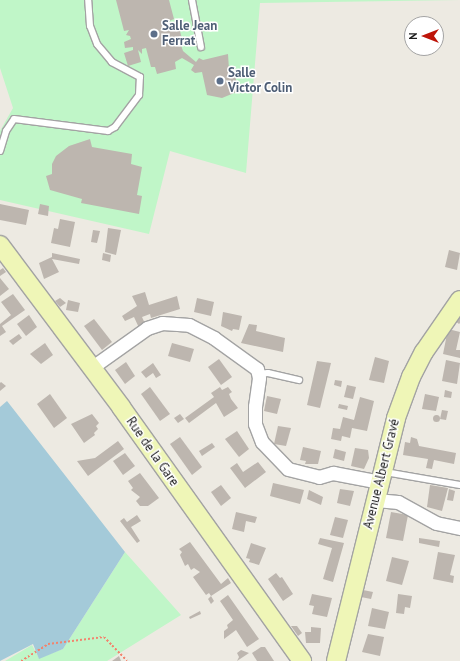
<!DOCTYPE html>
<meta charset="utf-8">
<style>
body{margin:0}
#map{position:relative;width:460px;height:661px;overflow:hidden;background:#edeae2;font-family:"PT Sans",sans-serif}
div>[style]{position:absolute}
.park>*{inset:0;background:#c0f6c8}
.water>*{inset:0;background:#a4cad9}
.building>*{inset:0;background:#bdb6af}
.round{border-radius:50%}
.path>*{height:2px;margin-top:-1px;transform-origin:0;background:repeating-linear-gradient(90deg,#f2846e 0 2px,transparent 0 4px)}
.roads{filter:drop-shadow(1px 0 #a3a3a3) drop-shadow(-1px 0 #a3a3a3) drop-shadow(0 1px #a3a3a3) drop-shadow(0 -1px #a3a3a3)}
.lane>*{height:6px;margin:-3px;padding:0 3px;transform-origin:3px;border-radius:3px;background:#fff}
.street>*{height:13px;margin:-6.5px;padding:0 6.5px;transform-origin:6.5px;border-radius:6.5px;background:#fff}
.secondary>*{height:18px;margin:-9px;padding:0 9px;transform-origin:9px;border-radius:9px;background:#eff6b7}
.dots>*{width:11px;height:11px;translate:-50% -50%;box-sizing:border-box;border:2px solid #fff;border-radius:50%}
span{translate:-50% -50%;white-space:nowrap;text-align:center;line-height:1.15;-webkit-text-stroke:3px #fff;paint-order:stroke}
.service-label{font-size:13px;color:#4e5e75;font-weight:700}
.left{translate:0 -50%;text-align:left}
.street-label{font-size:13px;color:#1c1c1c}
.north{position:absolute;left:404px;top:16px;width:40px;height:40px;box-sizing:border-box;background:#fff;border:1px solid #a4a4a4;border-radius:50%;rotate:270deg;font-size:11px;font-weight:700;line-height:16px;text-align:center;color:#1c1c1c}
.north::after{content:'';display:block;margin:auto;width:14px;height:18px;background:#be150a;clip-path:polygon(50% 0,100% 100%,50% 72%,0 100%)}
</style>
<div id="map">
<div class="park">
<div style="clip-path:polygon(0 0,460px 0,260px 3px,246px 173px,170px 151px,149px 234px,0 200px,0 131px,13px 108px,0 68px)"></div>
<div style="clip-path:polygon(125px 552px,181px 615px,107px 661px,5px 661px,32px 645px,39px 658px,63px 649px)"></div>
</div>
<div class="water">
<div style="clip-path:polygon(7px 401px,125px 552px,63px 649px,39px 659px,33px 644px,0 661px,0 407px)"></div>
</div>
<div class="building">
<div style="clip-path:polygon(116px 0,169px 0,174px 19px,169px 21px,170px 24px,174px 23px,171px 29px,179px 27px,183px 43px,181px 45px,183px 51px,196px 62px,199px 58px,203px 60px,228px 54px,229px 69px,233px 68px,239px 91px,222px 98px,207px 95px,202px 72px,195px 73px,191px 70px,194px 65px,182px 58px,175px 62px,176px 69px,157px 74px,155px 67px,151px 67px,146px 48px,142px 49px,142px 54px,138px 50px,141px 62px,128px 66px,124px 53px,133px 50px,133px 47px,125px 48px,124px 42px,131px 39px,130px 36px,126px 35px,129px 30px,124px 31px)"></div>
<div style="clip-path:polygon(90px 139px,92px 147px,132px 154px,131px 164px,142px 167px,137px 195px,142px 196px,139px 214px,81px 203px,82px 199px,50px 190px,46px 176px,52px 174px,52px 164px,56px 156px,69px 146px)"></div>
<div style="clip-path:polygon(0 204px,29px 210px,26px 225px,0 220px)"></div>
<div style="clip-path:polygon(40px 204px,49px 206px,48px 216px,38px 214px)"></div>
<div style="clip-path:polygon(60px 219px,75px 222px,70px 247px,51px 243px,54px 228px,58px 229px)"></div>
<div style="clip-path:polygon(108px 228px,121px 230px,116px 255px,105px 252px)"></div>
<div style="clip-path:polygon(93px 230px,100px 231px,97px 243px,91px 242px)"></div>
<div style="clip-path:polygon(449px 250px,460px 253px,457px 270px,445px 267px)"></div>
<div style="clip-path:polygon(52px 253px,80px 259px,79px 264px,52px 259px,59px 272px,44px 279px,39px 263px,52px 257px)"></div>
<div style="clip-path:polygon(103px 253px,111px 255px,110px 262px,102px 260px)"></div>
<div style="clip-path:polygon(3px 268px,6px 272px,0 276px,0 270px)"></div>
<div style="clip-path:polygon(0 278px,9px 289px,0 296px)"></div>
<div style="clip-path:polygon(145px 292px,149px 305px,177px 296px,180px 309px,151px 318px,150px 314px,142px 317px,147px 328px,140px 330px,134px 317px,125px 321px,122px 316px,137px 306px,132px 296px)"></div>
<div style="clip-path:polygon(13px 294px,25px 310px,2px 326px,6px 332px,0 336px,0 324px,11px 315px,1px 302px)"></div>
<div style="clip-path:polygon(60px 298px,66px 303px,60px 307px,55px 301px)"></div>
<div style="clip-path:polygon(197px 298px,214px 302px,211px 316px,194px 312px)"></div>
<div style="clip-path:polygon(68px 300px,80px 303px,78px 312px,66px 310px)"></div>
<div style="clip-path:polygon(223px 312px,242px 316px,239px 330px,233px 329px,232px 331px,221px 326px)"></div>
<div style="clip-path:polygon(29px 315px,37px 327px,26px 336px,17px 324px)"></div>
<div style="clip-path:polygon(460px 315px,460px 323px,459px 324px,454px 320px)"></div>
<div style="clip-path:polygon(94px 319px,112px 342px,102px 350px,84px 326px)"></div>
<div style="clip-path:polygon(249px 324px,257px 325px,256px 331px,285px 338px,283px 352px,241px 343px)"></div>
<div style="clip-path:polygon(448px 329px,460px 332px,456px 350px,460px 350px,460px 358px,443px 354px)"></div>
<div style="clip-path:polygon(19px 334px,22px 338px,13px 345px,9px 341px)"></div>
<div style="clip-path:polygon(45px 343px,53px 355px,41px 364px,30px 354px)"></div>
<div style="clip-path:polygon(172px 343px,194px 349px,190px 362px,168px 356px)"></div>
<div style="clip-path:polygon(375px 357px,389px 361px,384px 383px,369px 380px)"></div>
<div style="clip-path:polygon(219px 359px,232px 377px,221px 385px,208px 367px)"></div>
<div style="clip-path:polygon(446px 360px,460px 363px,457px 384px,442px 381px)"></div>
<div style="clip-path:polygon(317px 361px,331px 363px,320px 408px,307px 405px)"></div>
<div style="clip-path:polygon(126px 362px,135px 376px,125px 384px,115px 370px)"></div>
<div style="clip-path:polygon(153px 363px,161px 375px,156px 378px,153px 373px,146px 378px,141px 372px)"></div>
<div style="clip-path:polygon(335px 380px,342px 381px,341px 387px,334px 385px)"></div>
<div style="clip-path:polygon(1px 382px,6px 386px,0 391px,0 383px)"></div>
<div style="clip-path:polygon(347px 385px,356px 387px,353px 399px,344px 397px)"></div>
<div style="clip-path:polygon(150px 387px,170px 414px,160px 421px,141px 394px)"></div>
<div style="clip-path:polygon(220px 387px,222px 390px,228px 387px,232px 392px,229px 394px,231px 399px,238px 408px,224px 417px,216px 403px,189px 423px,185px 418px,214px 397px,211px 393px)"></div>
<div style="clip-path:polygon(445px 390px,452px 392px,451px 398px,444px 397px)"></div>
<div style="clip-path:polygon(50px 394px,67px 418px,54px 428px,37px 404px)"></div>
<div style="clip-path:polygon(425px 394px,439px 397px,436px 411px,422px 409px)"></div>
<div style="clip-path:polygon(267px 396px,281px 399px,277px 414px,264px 411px)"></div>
<div style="clip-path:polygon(360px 397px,374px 401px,367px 431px,352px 428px,350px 438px,342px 436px,341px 441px,331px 439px,333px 428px,340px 429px,343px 417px,354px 420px)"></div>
<div style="clip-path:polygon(339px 404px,348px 406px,347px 410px,338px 408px)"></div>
<div style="clip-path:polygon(442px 410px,448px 411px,446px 420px,440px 419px)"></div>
<div style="clip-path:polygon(92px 414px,99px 423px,96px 426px,98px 429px,94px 433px,95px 435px,84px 443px,71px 424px)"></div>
<div style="clip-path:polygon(180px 414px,184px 419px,178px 423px,174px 418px)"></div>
<div class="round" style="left:432.5px;top:414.5px;width:7px;height:7px"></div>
<div style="clip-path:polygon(278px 426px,291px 428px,286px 446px,274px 444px)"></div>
<div style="clip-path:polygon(237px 431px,249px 449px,239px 457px,225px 439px)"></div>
<div style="clip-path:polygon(180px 437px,202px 467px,192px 475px,170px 444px)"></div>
<div style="clip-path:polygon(411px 437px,417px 439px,419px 446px,456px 453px,454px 464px,434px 460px,432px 469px,426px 468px,428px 459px,403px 455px,405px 442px,410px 443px)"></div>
<div style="clip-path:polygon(118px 441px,124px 449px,88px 476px,77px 461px,95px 458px)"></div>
<div style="clip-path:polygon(212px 443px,215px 447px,202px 456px,199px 451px)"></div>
<div style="clip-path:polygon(303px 447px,321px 451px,318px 464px,305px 464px,306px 461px,300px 460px)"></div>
<div style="clip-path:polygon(355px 448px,368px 450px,369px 458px,364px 469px,351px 466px)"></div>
<div style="clip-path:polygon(335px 449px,346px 452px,344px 461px,333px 458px)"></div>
<div style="clip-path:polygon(125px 453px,135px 466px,123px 475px,113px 461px)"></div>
<div style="clip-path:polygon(258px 462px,266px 472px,245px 488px,230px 468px,237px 463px,243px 472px)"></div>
<div style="clip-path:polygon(140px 473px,159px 498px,148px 506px,140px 506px,136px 501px,140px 497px,131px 490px,133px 488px,128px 481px)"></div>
<div style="clip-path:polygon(273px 483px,304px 490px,300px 504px,270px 496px)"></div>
<div style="clip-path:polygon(221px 485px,231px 498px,221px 506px,211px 492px)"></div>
<div style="clip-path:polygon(430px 485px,448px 488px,442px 511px,427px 507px)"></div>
<div style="clip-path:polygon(340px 489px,354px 491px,350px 506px,337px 503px)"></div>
<div style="clip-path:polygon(449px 489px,455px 491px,453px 501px,447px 500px)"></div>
<div style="clip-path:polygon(309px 490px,323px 497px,321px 505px,307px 499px)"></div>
<div style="clip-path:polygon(236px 512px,257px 517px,255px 523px,246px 521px,244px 532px,232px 529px)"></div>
<div style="clip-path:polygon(391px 512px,408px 515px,403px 541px,386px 538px)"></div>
<div style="clip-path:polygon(137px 515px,141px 521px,131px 527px,140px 541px,137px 543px,120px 521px,124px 518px,127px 522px)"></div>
<div style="clip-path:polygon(335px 517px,348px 520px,343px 538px,330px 535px)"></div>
<div style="clip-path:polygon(320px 538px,344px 543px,333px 582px,323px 579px,332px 548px,318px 544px)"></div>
<div style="clip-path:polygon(419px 538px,440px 541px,439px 547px,419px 543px)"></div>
<div style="clip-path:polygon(190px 542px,221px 584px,228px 578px,231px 583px,211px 596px,209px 593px,206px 595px,193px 577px,200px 572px,194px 568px,191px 570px,188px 564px,185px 566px,180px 555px,182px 552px,179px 549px)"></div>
<div style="clip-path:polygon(251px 543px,266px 548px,259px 565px,249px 562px,250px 559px,246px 558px)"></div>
<div style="clip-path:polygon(438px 552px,455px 555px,450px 575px,454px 576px,453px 583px,433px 579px)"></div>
<div style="clip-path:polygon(392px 557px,409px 561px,402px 585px,386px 581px)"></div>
<div style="clip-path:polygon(276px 573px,280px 578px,282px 577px,293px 594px,283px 601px,268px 579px)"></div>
<div style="clip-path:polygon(363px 590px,373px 592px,371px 599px,361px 597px)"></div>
<div style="clip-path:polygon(312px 594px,332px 598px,327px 617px,312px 614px,314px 606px,309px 605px)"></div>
<div style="clip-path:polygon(398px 594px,412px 596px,410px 608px,405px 607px,404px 614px,396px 613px)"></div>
<div style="clip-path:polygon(228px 595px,259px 639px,247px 647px,236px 630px,224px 639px,224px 631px,228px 628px,227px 625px,233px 620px,220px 601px)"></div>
<div style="clip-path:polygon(211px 596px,214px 601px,211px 604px,208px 599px)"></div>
<div style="clip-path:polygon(372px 608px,389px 612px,385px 629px,368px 626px)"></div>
<div style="clip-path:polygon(200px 611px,201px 614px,190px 619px,189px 617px)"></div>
<div style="clip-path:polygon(291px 626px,297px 626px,302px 633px,298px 636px)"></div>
<div style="clip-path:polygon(311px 627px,321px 628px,320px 643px,306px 643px,305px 632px,311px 632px)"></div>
<div style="clip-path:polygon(368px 634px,384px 637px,380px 656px,362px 652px)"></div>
<div style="clip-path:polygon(261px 647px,265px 647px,274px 661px,257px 661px,252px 653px)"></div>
<div style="clip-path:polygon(241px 650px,249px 653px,237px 661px,239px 657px,237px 653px)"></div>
<div style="clip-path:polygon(119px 656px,121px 661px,112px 661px)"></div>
</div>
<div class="path">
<div style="left:21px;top:661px;width:32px;rotate:-32deg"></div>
<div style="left:48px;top:644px;width:56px;rotate:-7.1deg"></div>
<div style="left:104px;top:637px;width:33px;rotate:46deg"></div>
</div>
<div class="roads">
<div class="lane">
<div style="left:192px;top:0;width:48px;rotate:79.2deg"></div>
<div style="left:0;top:151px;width:21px;rotate:-73deg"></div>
<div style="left:6px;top:131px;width:14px;rotate:-56deg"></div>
<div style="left:14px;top:119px;width:95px;rotate:7.3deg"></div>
<div style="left:108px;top:131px;width:8px;rotate:-30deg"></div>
<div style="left:115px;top:127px;width:40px;rotate:-53deg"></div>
<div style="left:139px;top:95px;width:18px;rotate:-87deg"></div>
<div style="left:140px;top:77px;width:32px;rotate:-152deg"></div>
<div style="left:112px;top:62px;width:23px;rotate:-130deg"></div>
<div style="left:97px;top:44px;width:19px;rotate:-111deg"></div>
<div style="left:90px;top:26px;width:26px;rotate:-94deg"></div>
<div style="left:258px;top:374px;width:10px;rotate:-6deg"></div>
<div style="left:268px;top:373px;width:32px;rotate:13deg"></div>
<div style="left:385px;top:472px;width:76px;rotate:9.8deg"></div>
</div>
<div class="street">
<div style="left:91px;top:368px;width:69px;rotate:-35.5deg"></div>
<div style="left:147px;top:328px;width:16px;rotate:-18deg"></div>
<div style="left:162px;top:323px;width:27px;rotate:4deg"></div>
<div style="left:189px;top:325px;width:28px;rotate:27deg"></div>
<div style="left:214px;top:338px;width:53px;rotate:35.8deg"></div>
<div style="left:257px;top:369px;width:9px;rotate:77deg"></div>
<div style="left:259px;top:378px;width:28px;rotate:98deg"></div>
<div style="left:255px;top:406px;width:18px;rotate:90deg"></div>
<div style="left:255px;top:424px;width:19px;rotate:69deg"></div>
<div style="left:262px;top:442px;width:37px;rotate:46deg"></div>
<div style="left:288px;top:469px;width:32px;rotate:14deg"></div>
<div style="left:319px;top:477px;width:15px;rotate:-16deg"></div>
<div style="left:333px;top:473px;width:48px;rotate:10.8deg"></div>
<div style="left:376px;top:500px;width:22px;rotate:5deg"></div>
<div style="left:398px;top:502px;width:43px;rotate:28.9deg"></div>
<div style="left:436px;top:523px;width:25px;rotate:12deg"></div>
</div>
<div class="secondary">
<div style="left:0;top:245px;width:202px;rotate:53.2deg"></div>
<div style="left:121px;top:407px;width:312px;rotate:54.5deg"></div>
<div style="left:336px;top:661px;width:250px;rotate:-76.1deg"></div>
<div style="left:396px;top:418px;width:44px;rotate:-69.9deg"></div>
<div style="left:411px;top:377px;width:28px;rotate:-63deg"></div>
<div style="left:424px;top:352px;width:63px;rotate:-55.3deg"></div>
</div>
</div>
<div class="dots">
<div style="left:154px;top:34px;background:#5c6f8a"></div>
<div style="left:220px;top:81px;background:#5c6f8a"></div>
</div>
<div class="service-label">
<span class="left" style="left:162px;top:34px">Salle Jean<br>Ferrat</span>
<span class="left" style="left:228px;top:81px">Salle<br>Victor Colin</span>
</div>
<div class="street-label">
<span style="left:152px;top:452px;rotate:55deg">Rue de la Gare</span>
<span style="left:382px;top:474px;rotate:-76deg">Avenue Albert Gravé</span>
</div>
<div class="north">N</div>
</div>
